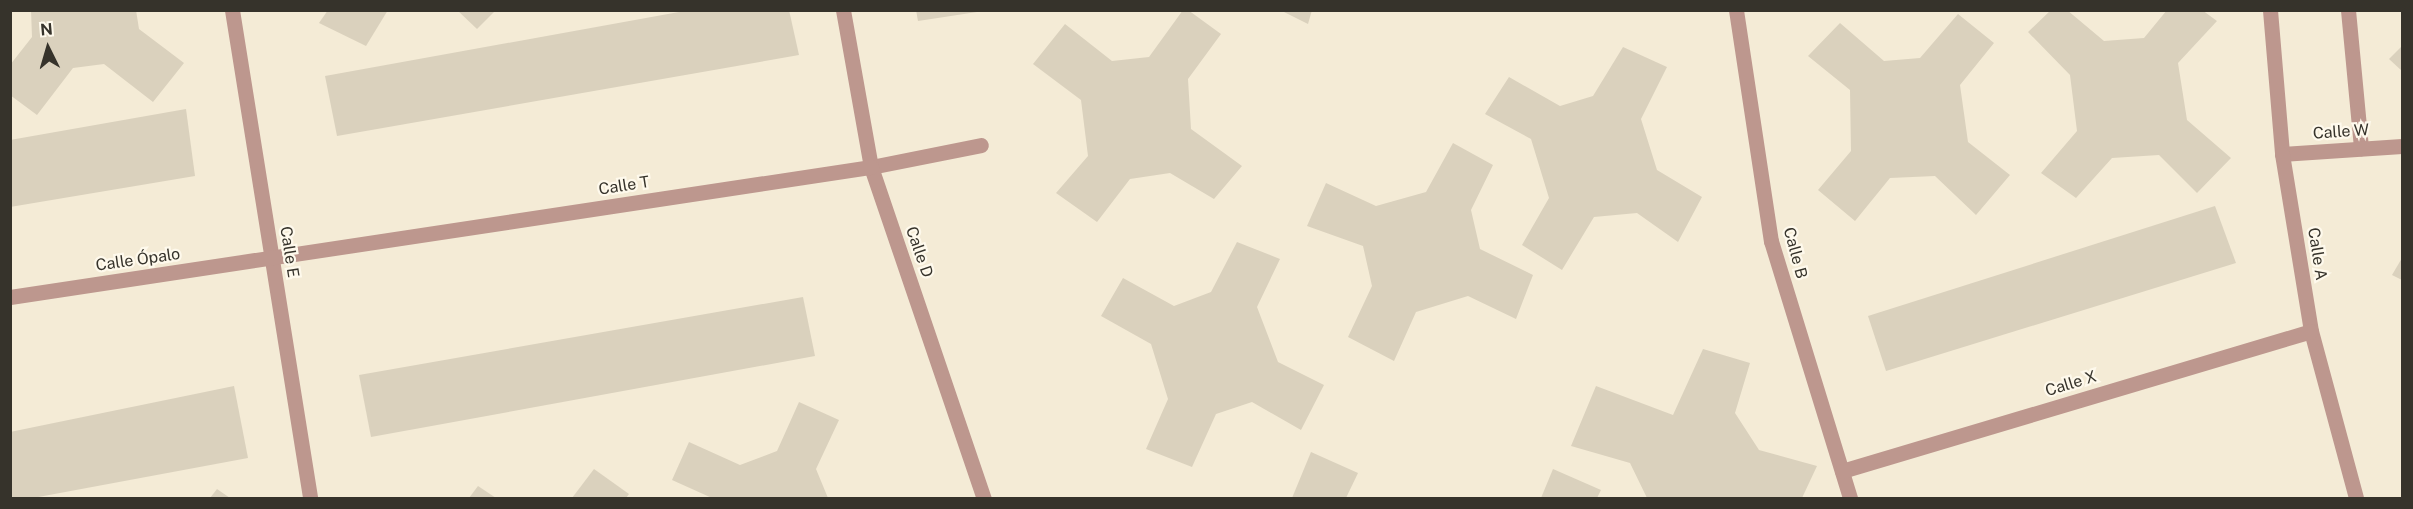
<!DOCTYPE html>
<meta charset="utf-8">
<style>
body{margin:0}
#map{position:relative;width:2413px;height:509px;overflow:hidden;background:#f4ebd6;font-family:"Public Sans",sans-serif}
div>[style]{position:absolute}
.building>*{inset:0;background:#dad1bd}
.service>*{height:15px;margin:-7.5px;padding:0 7.5px;transform-origin:7.5px;border-radius:7.5px;background:#bd978e}
.minor>*{height:15px;margin:-7.5px;padding:0 7.5px;transform-origin:7.5px;border-radius:7.5px;background:#bd978e}
span{translate:-50% -50%;white-space:nowrap;text-align:center;line-height:1.15;-webkit-text-stroke:4.5px #fef9ec;paint-order:stroke}
.street-label{font-size:16px;color:#36332b}
.frame{position:absolute;inset:0;border:12px solid #36332b;pointer-events:none}
.north{position:absolute;left:18px;top:18px;width:60px;height:60px;-webkit-text-stroke:4px #fef9ec;paint-order:stroke;rotate:355deg;font-size:16px;font-weight:700;line-height:24px;text-align:center;color:#36332b}
.north::after{content:'';display:block;margin:auto;width:21px;height:27px;background:#36332b;clip-path:polygon(50% 0,100% 100%,50% 72%,0 100%)}
</style>
<div id="map">
<div class="building">
<div style="clip-path:polygon(31px 10px,136px 10px,139px 29px,184px 63px,153px 102px,104px 64px,73px 68px,37px 115px,10px 95px,10px 65px,32px 37px)"></div>
<div style="clip-path:polygon(328px 10px,388px 10px,366px 46px,319px 23px)"></div>
<div style="clip-path:polygon(457px 10px,496px 10px,477px 29px)"></div>
<div style="clip-path:polygon(690px 10px,789px 10px,799px 55px,337px 136px,325px 76px)"></div>
<div style="clip-path:polygon(916px 10px,977px 10px,977px 12px,918px 21px)"></div>
<div style="clip-path:polygon(1183px 10px,1188px 10px,1221px 34px,1188px 79px,1191px 129px,1242px 166px,1214px 199px,1170px 173px,1130px 179px,1097px 222px,1056px 193px,1088px 156px,1081px 100px,1033px 64px,1065px 24px,1112px 61px,1149px 57px)"></div>
<div style="clip-path:polygon(1280px 10px,1312px 10px,1308px 24px)"></div>
<div style="clip-path:polygon(2051px 10px,2067px 10px,2104px 41px,2144px 38px,2167px 10px,2202px 10px,2217px 21px,2178px 63px,2187px 120px,2231px 158px,2197px 193px,2159px 155px,2112px 158px,2076px 198px,2041px 173px,2077px 131px,2070px 75px,2028px 32px)"></div>
<div style="clip-path:polygon(1958px 14px,1994px 43px,1960px 85px,1968px 142px,2010px 175px,1976px 215px,1935px 176px,1890px 178px,1855px 221px,1818px 190px,1851px 151px,1850px 90px,1808px 56px,1840px 23px,1884px 61px,1920px 58px)"></div>
<div style="clip-path:polygon(2402px 46px,2402px 71px,2389px 59px)"></div>
<div style="clip-path:polygon(1623px 47px,1667px 67px,1641px 119px,1657px 170px,1702px 197px,1678px 242px,1637px 213px,1594px 217px,1562px 270px,1522px 245px,1549px 198px,1531px 139px,1485px 114px,1509px 77px,1560px 106px,1593px 96px)"></div>
<div style="clip-path:polygon(186px 109px,195px 176px,10px 207px,10px 140px)"></div>
<div style="clip-path:polygon(1453px 143px,1493px 165px,1471px 210px,1480px 249px,1533px 275px,1516px 319px,1468px 296px,1416px 312px,1394px 361px,1348px 337px,1372px 286px,1363px 246px,1307px 226px,1326px 183px,1376px 206px,1426px 192px)"></div>
<div style="clip-path:polygon(2215px 206px,2236px 263px,1886px 371px,1868px 316px)"></div>
<div style="clip-path:polygon(1237px 242px,1280px 259px,1257px 307px,1278px 362px,1324px 385px,1301px 430px,1252px 402px,1216px 414px,1192px 467px,1146px 449px,1168px 399px,1151px 344px,1101px 316px,1123px 278px,1174px 306px,1211px 292px)"></div>
<div style="clip-path:polygon(2402px 258px,2402px 280px,2392px 275px)"></div>
<div style="clip-path:polygon(803px 297px,815px 356px,371px 437px,359px 375px)"></div>
<div style="clip-path:polygon(1703px 349px,1750px 363px,1735px 413px,1759px 450px,1817px 466px,1802px 498px,1647px 498px,1630px 463px,1571px 446px,1596px 386px,1673px 415px)"></div>
<div style="clip-path:polygon(234px 386px,248px 458px,33px 498px,10px 498px,10px 432px)"></div>
<div style="clip-path:polygon(799px 402px,839px 420px,816px 469px,828px 498px,712px 498px,672px 480px,689px 442px,740px 465px,777px 451px)"></div>
<div style="clip-path:polygon(1311px 452px,1358px 473px,1346px 498px,1292px 498px)"></div>
<div style="clip-path:polygon(594px 469px,629px 494px,626px 498px,572px 498px)"></div>
<div style="clip-path:polygon(1553px 469px,1601px 490px,1597px 498px,1541px 498px)"></div>
<div style="clip-path:polygon(478px 486px,496px 498px,469px 498px)"></div>
<div style="clip-path:polygon(217px 489px,230px 498px,210px 498px)"></div>
</div>
<div class="service">
<div style="left:2348px;top:10px;width:139px;rotate:84.6deg"></div>
<div style="left:2282px;top:154px;width:120px;rotate:-3.8deg"></div>
<div style="left:871px;top:167px;width:112px;rotate:-11.3deg"></div>
</div>
<div class="minor">
<div style="left:232px;top:10px;width:494px;rotate:80.9deg"></div>
<div style="left:843px;top:10px;width:159px;rotate:79.9deg"></div>
<div style="left:871px;top:167px;width:350px;rotate:71.2deg"></div>
<div style="left:1736px;top:10px;width:234px;rotate:81.4deg"></div>
<div style="left:1771px;top:241px;width:269px;rotate:72.9deg"></div>
<div style="left:2270px;top:10px;width:144px;rotate:85.2deg"></div>
<div style="left:2282px;top:154px;width:179px;rotate:80.7deg"></div>
<div style="left:2311px;top:331px;width:173px;rotate:74.9deg"></div>
<div style="left:10px;top:297px;width:871px;rotate:-8.59deg"></div>
<div style="left:1842px;top:471px;width:489px;rotate:-16.6deg"></div>
</div>
<div class="street-label">
<span style="left:2341px;top:132px;rotate:-4deg">Calle W</span>
<span style="left:624px;top:186px;rotate:-9deg">Calle T</span>
<span style="left:289px;top:252px;rotate:81deg">Calle E</span>
<span style="left:919px;top:252px;rotate:71deg">Calle D</span>
<span style="left:1795px;top:253px;rotate:75deg">Calle B</span>
<span style="left:2317px;top:254px;rotate:81deg">Calle A</span>
<span style="left:138px;top:260px;rotate:-8deg">Calle Ópalo</span>
<span style="left:2071px;top:384px;rotate:-17deg">Calle X</span>
</div>
<div class="frame"></div>
<div class="north">N</div>
</div>
